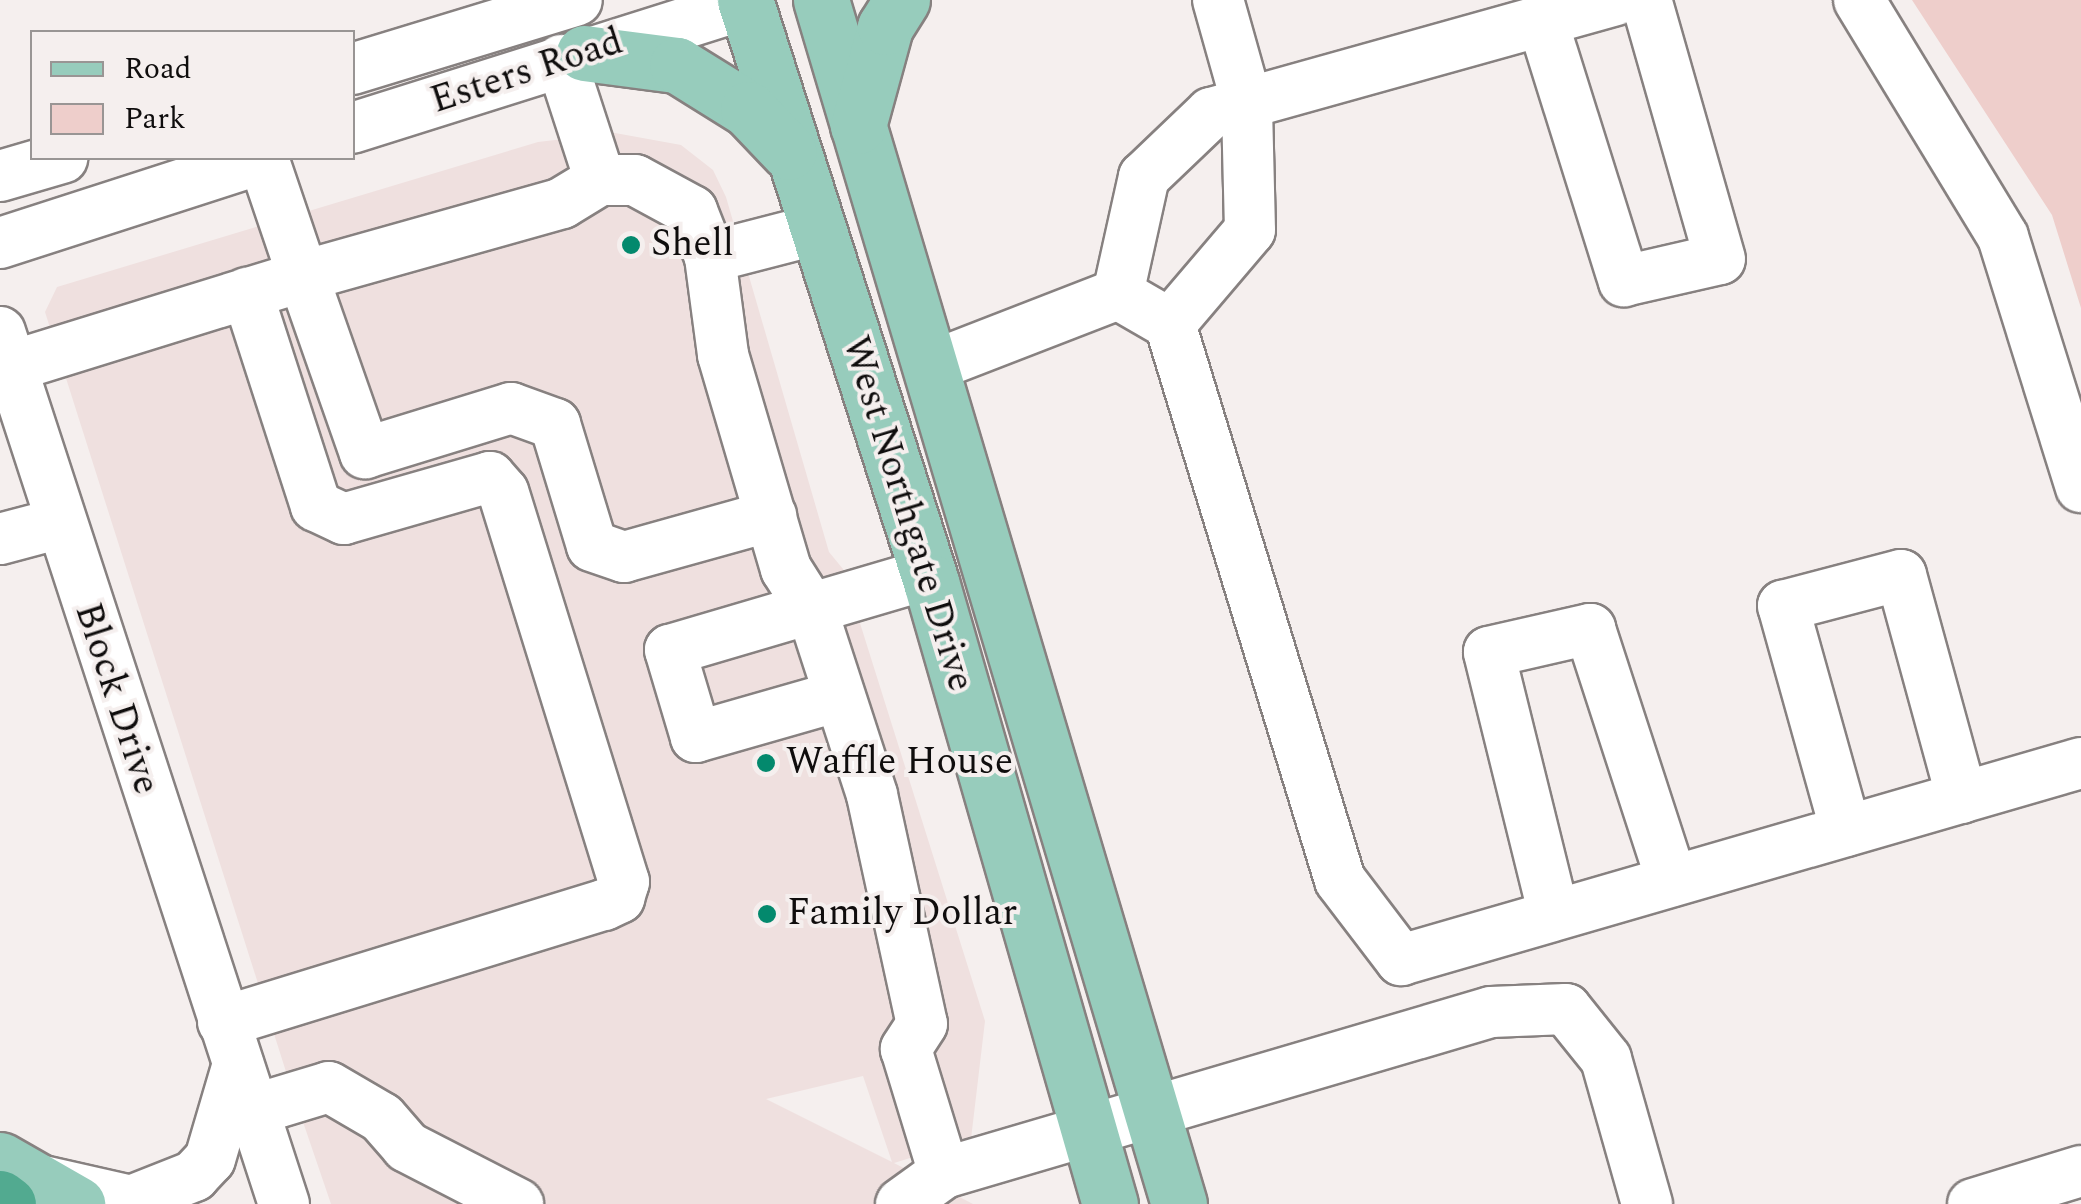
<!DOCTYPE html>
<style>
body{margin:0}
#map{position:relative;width:2081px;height:1204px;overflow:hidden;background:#f5efee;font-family:Spectral,serif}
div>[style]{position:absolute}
.built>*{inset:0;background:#efe0df}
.green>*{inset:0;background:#eececb}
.roads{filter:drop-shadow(2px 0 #878180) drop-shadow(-2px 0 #878180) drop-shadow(0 2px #878180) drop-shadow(0 -2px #878180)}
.minor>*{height:50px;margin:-25px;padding:0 25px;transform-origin:25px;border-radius:25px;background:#fff}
.major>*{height:55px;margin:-27.5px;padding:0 27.5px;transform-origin:27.5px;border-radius:27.5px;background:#97ccbc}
.highway>*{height:55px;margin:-27.5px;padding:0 27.5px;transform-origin:27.5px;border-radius:27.5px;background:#52aa90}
.dots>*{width:28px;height:28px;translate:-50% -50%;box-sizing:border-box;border:5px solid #f5efee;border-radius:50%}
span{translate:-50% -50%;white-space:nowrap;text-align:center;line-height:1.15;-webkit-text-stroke:8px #f5efee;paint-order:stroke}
.street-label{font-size:38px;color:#0f0d0d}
.poi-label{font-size:38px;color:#0f0d0d}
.left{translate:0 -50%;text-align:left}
.legend{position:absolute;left:30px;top:30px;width:325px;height:130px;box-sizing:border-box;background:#f5efee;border:2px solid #999594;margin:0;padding:12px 18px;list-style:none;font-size:30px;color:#0f0d0d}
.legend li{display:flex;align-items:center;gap:20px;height:50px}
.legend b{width:50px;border:2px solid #999594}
</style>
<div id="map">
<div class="built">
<div style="clip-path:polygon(evenodd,615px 133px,681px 145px,713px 170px,726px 197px,829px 552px,843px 569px,985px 1021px,971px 1139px,894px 1163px,973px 1204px,331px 1204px,288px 1078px,45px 312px,57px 287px,538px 142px,615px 133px,863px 1076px,892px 1162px,766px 1099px,863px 1076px)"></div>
</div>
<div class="green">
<div style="clip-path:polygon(1912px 0,2081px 0,2081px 308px,2052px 215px)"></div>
</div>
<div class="roads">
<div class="minor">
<div style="left:1859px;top:0;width:277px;rotate:58.7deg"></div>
<div style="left:2003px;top:237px;width:262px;rotate:72.7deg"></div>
<div style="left:1542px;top:20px;width:274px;rotate:72.6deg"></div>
<div style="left:1624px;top:281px;width:98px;rotate:-12.9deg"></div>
<div style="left:1720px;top:259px;width:269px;rotate:-105.9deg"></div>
<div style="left:561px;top:60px;width:126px;rotate:72deg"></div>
<div style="left:352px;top:69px;width:235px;rotate:-17deg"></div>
<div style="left:352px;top:128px;width:413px;rotate:-17.5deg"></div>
<div style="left:263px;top:158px;width:125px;rotate:71.3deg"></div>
<div style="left:303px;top:276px;width:269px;rotate:-15.7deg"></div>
<div style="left:562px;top:203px;width:44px;rotate:-31.2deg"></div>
<div style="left:600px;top:180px;width:35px"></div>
<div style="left:635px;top:180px;width:65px;rotate:28.5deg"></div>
<div style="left:692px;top:211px;width:49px;rotate:68.6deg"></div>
<div style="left:710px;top:257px;width:99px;rotate:82.4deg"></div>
<div style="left:723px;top:355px;width:223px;rotate:73.6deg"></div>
<div style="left:786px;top:569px;width:49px;rotate:57.6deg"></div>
<div style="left:812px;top:610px;width:194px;rotate:72deg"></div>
<div style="left:872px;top:795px;width:234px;rotate:77.7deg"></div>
<div style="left:922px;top:1024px;width:30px;rotate:123deg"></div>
<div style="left:906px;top:1049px;width:130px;rotate:73deg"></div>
<div style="left:944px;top:1173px;width:570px;rotate:-16.4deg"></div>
<div style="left:1491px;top:1012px;width:75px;rotate:-2.3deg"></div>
<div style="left:1566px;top:1009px;width:64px;rotate:51.3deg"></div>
<div style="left:1606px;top:1059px;width:151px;rotate:74.2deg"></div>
<div style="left:0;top:176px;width:65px;rotate:-16.2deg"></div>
<div style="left:0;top:243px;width:276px;rotate:-17.9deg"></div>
<div style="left:710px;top:257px;width:112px;rotate:-14.5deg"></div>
<div style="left:1118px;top:294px;width:60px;rotate:30deg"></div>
<div style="left:1170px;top:324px;width:581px;rotate:73deg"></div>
<div style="left:1340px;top:880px;width:101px;rotate:52.7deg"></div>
<div style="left:1401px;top:960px;width:708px;rotate:-16.16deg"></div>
<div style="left:1118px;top:294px;width:120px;rotate:-77.5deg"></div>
<div style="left:1144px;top:177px;width:93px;rotate:-43.7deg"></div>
<div style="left:1211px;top:113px;width:420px;rotate:-15.6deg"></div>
<div style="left:1170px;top:324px;width:123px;rotate:-49.6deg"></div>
<div style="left:1250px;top:230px;width:127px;rotate:-91.4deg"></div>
<div style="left:1247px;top:103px;width:107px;rotate:-105.7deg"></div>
<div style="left:0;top:332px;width:917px;rotate:71.96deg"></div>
<div style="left:930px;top:367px;width:202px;rotate:-21.2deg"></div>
<div style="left:0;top:370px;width:317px;rotate:-17.2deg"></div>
<div style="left:303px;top:276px;width:188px;rotate:70.7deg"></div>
<div style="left:365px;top:453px;width:153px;rotate:-17.1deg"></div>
<div style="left:511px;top:408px;width:47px;rotate:20deg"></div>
<div style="left:555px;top:424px;width:127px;rotate:73.1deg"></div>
<div style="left:592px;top:546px;width:34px;rotate:19deg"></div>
<div style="left:624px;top:557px;width:153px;rotate:-15.6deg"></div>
<div style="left:0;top:539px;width:62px;rotate:-14.9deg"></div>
<div style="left:839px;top:696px;width:149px;rotate:164deg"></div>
<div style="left:696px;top:737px;width:91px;rotate:-106.6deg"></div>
<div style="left:670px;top:650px;width:269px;rotate:-16.4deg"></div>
<div style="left:1846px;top:831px;width:234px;rotate:-105.6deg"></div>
<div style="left:1783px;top:606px;width:122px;rotate:-14.7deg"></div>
<div style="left:1901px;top:575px;width:231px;rotate:74.7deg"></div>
<div style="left:1554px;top:915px;width:271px;rotate:-103.9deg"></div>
<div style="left:1489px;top:652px;width:104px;rotate:-12.8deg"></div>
<div style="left:1590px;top:629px;width:265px;rotate:72deg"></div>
<div style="left:223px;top:1022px;width:399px;rotate:-17.1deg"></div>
<div style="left:604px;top:905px;width:17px;rotate:-25deg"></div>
<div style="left:619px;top:898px;width:17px;rotate:-73deg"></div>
<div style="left:624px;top:882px;width:408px;rotate:-107.2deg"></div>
<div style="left:503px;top:492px;width:20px;rotate:-131deg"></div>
<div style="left:490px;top:477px;width:152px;rotate:164deg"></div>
<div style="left:344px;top:519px;width:31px;rotate:-155deg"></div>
<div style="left:316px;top:506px;width:224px;rotate:-107.9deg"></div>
<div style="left:253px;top:1110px;width:79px;rotate:-16.8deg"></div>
<div style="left:329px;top:1087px;width:61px;rotate:30.3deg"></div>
<div style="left:382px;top:1118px;width:38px;rotate:49deg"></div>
<div style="left:407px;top:1147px;width:125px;rotate:27.2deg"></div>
<div style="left:39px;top:1180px;width:94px;rotate:12.9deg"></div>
<div style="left:131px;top:1201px;width:68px;rotate:-21.6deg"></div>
<div style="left:194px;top:1176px;width:23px;rotate:-47deg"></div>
<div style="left:210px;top:1159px;width:99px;rotate:-73.6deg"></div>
<div style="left:901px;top:1204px;width:53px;rotate:-35.8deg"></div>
<div style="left:1973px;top:1204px;width:113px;rotate:-17deg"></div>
</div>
<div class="major">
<div style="left:745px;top:0;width:611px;rotate:72.28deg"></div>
<div style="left:931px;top:582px;width:647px;rotate:73.95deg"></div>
<div style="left:821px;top:0;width:1256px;rotate:73.44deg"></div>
<div style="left:584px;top:53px;width:94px;rotate:7.4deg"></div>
<div style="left:677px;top:65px;width:84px;rotate:31.8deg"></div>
<div style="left:748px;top:109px;width:59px;rotate:46.4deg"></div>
<div style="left:858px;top:126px;width:103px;rotate:-74.7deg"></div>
<div style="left:885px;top:27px;width:32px;rotate:-58deg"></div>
<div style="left:0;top:1160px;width:89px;rotate:29.7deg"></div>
</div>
<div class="highway">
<div style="left:0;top:1198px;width:10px;rotate:37deg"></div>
</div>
</div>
<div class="dots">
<div style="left:631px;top:245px;background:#03896d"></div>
<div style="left:766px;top:763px;background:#03896d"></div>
<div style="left:767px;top:914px;background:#03896d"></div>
</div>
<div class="street-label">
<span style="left:527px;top:72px;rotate:-18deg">Esters Road</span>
<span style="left:907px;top:514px;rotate:73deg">West Northgate Drive</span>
<span style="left:116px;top:699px;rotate:72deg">Block Drive</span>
</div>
<div class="poi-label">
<span class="left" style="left:651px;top:245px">Shell</span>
<span class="left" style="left:786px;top:763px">Waffle House</span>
<span class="left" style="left:787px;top:914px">Family Dollar</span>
</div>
<ul class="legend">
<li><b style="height:12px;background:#97ccbc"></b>Road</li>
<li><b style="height:28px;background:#eececb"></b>Park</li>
</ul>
</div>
